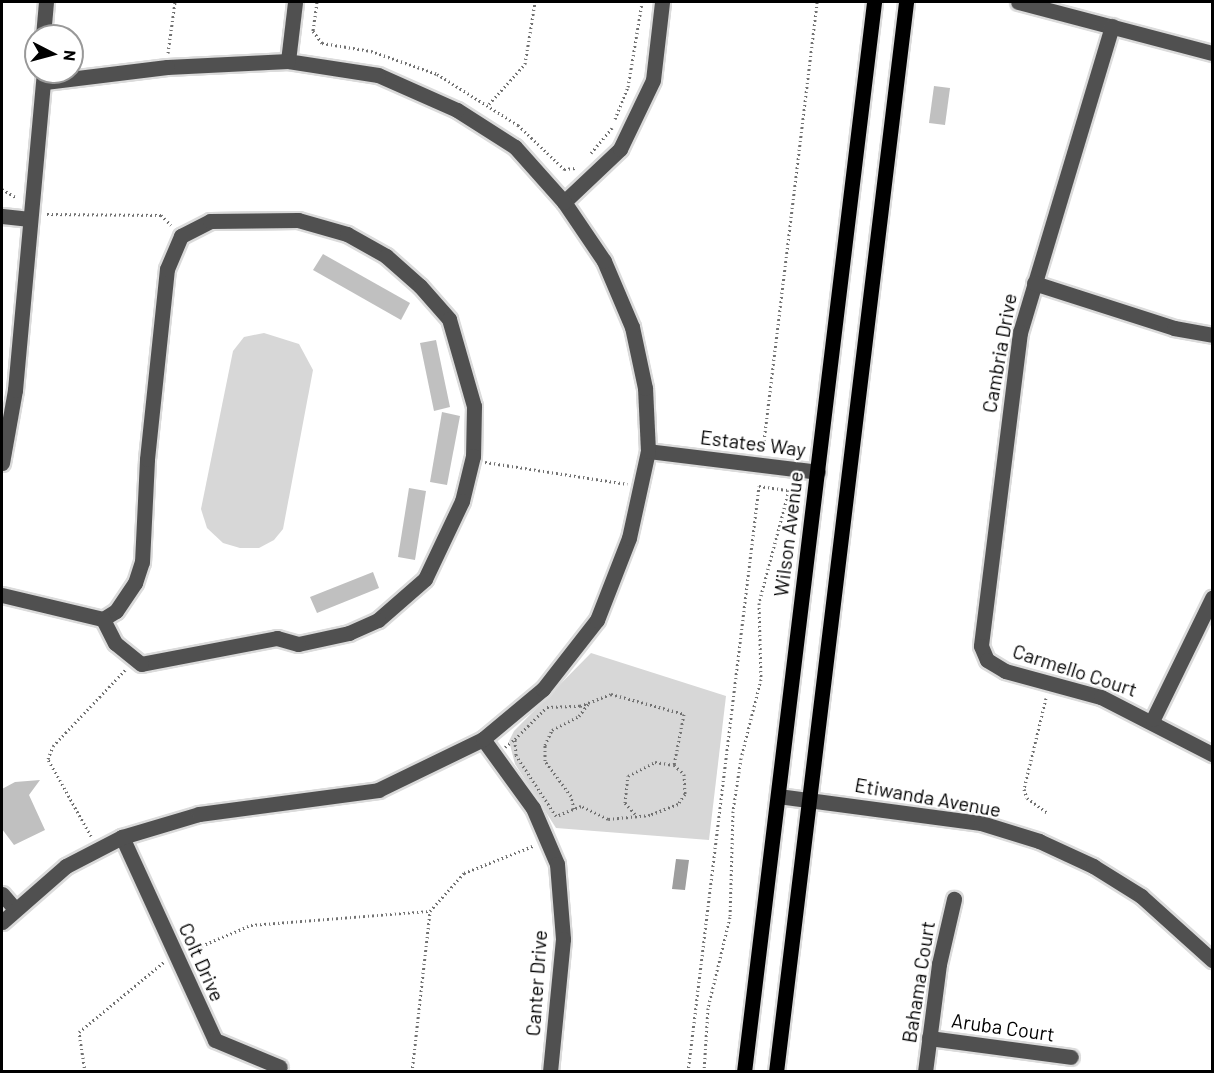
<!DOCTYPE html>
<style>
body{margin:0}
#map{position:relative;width:1214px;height:1073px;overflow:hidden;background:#fff;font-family:Barlow,sans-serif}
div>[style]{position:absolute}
.green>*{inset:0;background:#d7d7d7}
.water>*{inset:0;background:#9e9e9e}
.building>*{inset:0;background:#c0c0c0}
.path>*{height:3px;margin-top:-1.5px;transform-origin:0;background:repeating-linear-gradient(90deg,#727272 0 1.5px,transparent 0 4.5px)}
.roads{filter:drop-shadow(2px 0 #dbdbdb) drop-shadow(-2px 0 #dbdbdb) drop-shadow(0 2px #dbdbdb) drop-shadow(0 -2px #dbdbdb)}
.minor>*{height:15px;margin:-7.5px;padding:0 7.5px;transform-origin:7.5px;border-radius:7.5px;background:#505050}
.major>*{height:15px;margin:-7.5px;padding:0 7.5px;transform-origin:7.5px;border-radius:7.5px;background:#000}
span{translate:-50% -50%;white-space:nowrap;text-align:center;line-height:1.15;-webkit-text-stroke:4.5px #fff;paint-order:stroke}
.street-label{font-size:20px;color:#000}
.frame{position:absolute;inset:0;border:3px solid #000;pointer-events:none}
.north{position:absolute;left:24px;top:24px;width:60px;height:60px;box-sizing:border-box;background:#fff;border:2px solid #999;border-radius:50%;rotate:96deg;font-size:16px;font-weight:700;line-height:24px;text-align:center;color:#000}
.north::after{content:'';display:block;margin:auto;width:21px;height:27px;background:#000;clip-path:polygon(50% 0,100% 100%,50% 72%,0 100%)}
</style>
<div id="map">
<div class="green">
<div style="clip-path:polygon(264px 333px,299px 344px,313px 370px,283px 529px,274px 540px,259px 548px,240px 548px,223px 543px,207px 528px,201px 509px,233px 351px,244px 337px)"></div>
<div style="clip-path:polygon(591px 653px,726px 696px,709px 840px,556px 828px,515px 764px,509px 741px,514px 731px)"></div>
</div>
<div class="water">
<div style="clip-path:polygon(676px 859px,689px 860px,685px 890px,672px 889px)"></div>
</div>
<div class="building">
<div style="clip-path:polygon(934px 86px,950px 88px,945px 125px,929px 123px)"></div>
<div style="clip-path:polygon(323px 254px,410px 303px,401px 320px,313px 270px)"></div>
<div style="clip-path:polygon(436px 340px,450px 407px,434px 411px,420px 343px)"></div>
<div style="clip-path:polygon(442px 412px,460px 416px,447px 485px,430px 482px)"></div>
<div style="clip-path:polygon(409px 488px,426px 491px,415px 560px,398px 557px)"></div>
<div style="clip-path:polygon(373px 572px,379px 588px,317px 613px,310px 597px)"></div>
<div style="clip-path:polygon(40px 780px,29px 795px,45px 830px,14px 845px,2px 829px,2px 789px,15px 782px)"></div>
</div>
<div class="path">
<div style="left:317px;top:2px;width:29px;rotate:98deg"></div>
<div style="left:313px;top:31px;width:15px;rotate:53deg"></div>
<div style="left:322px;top:43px;width:50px;rotate:9.3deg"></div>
<div style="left:371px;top:51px;width:70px;rotate:19.2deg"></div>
<div style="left:437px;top:74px;width:96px;rotate:32.2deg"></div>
<div style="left:518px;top:125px;width:64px;rotate:43.7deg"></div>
<div style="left:564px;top:169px;width:12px;rotate:-5deg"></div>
<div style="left:168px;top:53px;width:51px;rotate:-82.2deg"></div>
<div style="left:489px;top:104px;width:54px;rotate:-48deg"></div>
<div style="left:525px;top:64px;width:63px;rotate:-80.8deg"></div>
<div style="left:615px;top:119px;width:35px;rotate:-68deg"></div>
<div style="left:628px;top:87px;width:86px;rotate:-80.6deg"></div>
<div style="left:591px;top:153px;width:33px;rotate:-50deg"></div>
<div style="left:2px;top:189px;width:17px;rotate:31deg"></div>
<div style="left:47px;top:214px;width:114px;rotate:0.5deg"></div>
<div style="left:161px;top:215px;width:14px;rotate:45deg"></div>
<div style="left:764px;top:441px;width:442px;rotate:-83.1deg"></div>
<div style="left:485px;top:462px;width:144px;rotate:8.8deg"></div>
<div style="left:611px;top:694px;width:76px;rotate:15.3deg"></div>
<div style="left:684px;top:714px;width:52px;rotate:101.1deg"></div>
<div style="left:674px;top:765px;width:13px;rotate:42deg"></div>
<div style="left:684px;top:774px;width:20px;rotate:87deg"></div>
<div style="left:685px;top:794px;width:12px;rotate:125deg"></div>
<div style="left:678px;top:804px;width:30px;rotate:159deg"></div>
<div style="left:650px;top:815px;width:42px;rotate:174.6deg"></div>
<div style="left:608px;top:819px;width:30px;rotate:-154deg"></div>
<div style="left:581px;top:806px;width:27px;rotate:158deg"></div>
<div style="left:556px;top:816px;width:73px;rotate:-123.3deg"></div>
<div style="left:516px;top:755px;width:16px;rotate:-94deg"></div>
<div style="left:515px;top:739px;width:45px;rotate:-45deg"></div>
<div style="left:547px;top:707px;width:33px;rotate:-2deg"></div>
<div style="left:580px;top:706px;width:33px;rotate:-21deg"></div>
<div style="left:1046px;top:698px;width:94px;rotate:103.6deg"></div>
<div style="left:1024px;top:789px;width:9px;rotate:72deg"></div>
<div style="left:1027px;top:798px;width:26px;rotate:36deg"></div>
<div style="left:505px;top:747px;width:13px;rotate:-39deg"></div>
<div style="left:574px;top:809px;width:13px;rotate:-103deg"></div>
<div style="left:571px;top:796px;width:44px;rotate:-126.6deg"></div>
<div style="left:545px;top:761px;width:16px;rotate:-90deg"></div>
<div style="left:545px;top:745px;width:17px;rotate:-65deg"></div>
<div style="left:552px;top:730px;width:30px;rotate:-27deg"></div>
<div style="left:579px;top:716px;width:15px;rotate:-53deg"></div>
<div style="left:635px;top:814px;width:15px;rotate:-132deg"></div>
<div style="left:625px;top:803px;width:27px;rotate:-84deg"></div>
<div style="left:628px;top:776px;width:30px;rotate:-27deg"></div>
<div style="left:655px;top:762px;width:19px;rotate:9deg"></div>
<div style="left:91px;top:836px;width:88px;rotate:-119.2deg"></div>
<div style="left:48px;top:759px;width:14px;rotate:-69deg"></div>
<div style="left:53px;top:746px;width:105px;rotate:-46.5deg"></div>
<div style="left:189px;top:951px;width:67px;rotate:-22.8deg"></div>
<div style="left:251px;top:925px;width:180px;rotate:-4.5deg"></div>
<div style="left:85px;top:1072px;width:40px;rotate:-98.5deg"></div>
<div style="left:79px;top:1032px;width:110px;rotate:-39.5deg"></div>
<div style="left:412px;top:1072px;width:162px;rotate:-83.6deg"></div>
<div style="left:430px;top:911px;width:51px;rotate:-48.2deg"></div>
<div style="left:464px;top:873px;width:74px;rotate:-21.4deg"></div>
<div style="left:688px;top:1072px;width:590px;rotate:-83.09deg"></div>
<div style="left:759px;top:486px;width:30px;rotate:8deg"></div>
<div style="left:789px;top:490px;width:117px;rotate:104.9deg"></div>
<div style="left:759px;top:603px;width:76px;rotate:88.5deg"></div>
<div style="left:761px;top:679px;width:81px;rotate:104.2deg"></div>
<div style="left:741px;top:758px;width:54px;rotate:98.6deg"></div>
<div style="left:733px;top:811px;width:106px;rotate:91.6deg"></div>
<div style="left:730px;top:917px;width:94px;rotate:103.6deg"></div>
<div style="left:708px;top:1008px;width:64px;rotate:93.6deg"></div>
</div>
<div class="roads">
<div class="minor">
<div style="left:1018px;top:2px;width:201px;rotate:14.7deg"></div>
<div style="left:1112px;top:26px;width:320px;rotate:106.7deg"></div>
<div style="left:1020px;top:332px;width:316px;rotate:97.1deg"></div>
<div style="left:981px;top:646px;width:15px;rotate:67deg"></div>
<div style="left:987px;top:660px;width:21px;rotate:31deg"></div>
<div style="left:1005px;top:671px;width:99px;rotate:15.2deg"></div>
<div style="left:1101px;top:697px;width:125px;rotate:27.2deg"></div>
<div style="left:43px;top:36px;width:34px;rotate:-85deg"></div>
<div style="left:288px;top:61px;width:59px;rotate:-83.2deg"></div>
<div style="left:564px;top:202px;width:77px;rotate:-43.4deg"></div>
<div style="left:620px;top:149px;width:76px;rotate:-64.4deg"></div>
<div style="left:653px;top:80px;width:79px;rotate:-83.4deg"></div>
<div style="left:2px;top:216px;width:28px;rotate:6deg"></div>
<div style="left:1034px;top:283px;width:147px;rotate:17.8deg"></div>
<div style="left:1174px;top:328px;width:39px;rotate:10deg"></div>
<div style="left:648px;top:451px;width:171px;rotate:7deg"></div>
<div style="left:2px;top:463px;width:74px;rotate:-79.9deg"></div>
<div style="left:15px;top:390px;width:318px;rotate:-84.8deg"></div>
<div style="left:2px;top:595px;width:104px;rotate:13.4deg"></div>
<div style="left:103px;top:619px;width:15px;rotate:-32deg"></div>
<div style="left:116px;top:611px;width:34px;rotate:-56deg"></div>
<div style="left:135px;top:583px;width:22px;rotate:-72deg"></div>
<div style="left:142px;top:562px;width:103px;rotate:-87.2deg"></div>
<div style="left:147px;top:459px;width:191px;rotate:-84deg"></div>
<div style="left:167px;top:269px;width:36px;rotate:-67deg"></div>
<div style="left:181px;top:236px;width:33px;rotate:-27deg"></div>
<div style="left:210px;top:221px;width:88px;rotate:-0.7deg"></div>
<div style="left:298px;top:220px;width:51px;rotate:15.9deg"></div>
<div style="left:347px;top:234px;width:45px;rotate:29.4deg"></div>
<div style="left:386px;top:256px;width:45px;rotate:41.4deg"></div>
<div style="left:420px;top:286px;width:44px;rotate:48.7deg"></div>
<div style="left:449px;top:319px;width:91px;rotate:74deg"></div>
<div style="left:474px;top:406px;width:50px;rotate:91.1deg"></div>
<div style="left:473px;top:456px;width:46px;rotate:103.7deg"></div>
<div style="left:462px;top:501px;width:86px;rotate:115.4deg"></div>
<div style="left:425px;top:579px;width:62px;rotate:138.9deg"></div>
<div style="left:378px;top:620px;width:32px;rotate:156deg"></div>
<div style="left:349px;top:633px;width:52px;rotate:167.8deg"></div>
<div style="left:298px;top:644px;width:22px;rotate:-164deg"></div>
<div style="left:277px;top:638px;width:138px;rotate:169.2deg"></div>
<div style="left:141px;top:664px;width:33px;rotate:-141deg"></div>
<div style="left:115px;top:643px;width:27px;rotate:-117deg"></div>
<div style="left:1153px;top:719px;width:135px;rotate:-64deg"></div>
<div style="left:483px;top:739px;width:85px;rotate:54.1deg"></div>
<div style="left:533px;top:808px;width:61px;rotate:66.8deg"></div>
<div style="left:557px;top:864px;width:75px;rotate:85.4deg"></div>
<div style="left:563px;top:939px;width:134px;rotate:95.6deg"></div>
<div style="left:778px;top:796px;width:205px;rotate:7.6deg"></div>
<div style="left:981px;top:823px;width:61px;rotate:17.2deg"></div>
<div style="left:1039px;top:841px;width:60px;rotate:24.8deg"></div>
<div style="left:1093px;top:866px;width:57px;rotate:32deg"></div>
<div style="left:1141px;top:896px;width:96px;rotate:42deg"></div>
<div style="left:122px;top:837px;width:223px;rotate:65.4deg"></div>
<div style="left:215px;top:1040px;width:70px;rotate:22.6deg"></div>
<div style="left:2px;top:894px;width:18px;rotate:49deg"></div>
<div style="left:2px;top:922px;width:85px;rotate:-41.2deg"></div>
<div style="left:66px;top:866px;width:63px;rotate:-27.4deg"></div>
<div style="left:122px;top:837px;width:80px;rotate:-16.6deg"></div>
<div style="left:199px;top:814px;width:181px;rotate:-7.6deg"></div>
<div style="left:378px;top:790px;width:117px;rotate:-25.9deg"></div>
<div style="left:483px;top:739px;width:78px;rotate:-39.8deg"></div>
<div style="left:543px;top:689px;width:88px;rotate:-52deg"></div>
<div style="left:597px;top:620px;width:88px;rotate:-68.7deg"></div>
<div style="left:629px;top:538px;width:89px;rotate:-77.7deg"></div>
<div style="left:648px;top:451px;width:63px;rotate:-92.7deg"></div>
<div style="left:645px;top:388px;width:62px;rotate:-102deg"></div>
<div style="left:632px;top:327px;width:72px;rotate:-113deg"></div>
<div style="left:604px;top:261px;width:71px;rotate:-124.1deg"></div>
<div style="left:564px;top:202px;width:74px;rotate:-131.7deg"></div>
<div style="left:515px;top:147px;width:69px;rotate:-147.5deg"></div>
<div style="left:457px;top:110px;width:86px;rotate:-156.1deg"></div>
<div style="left:378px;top:75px;width:91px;rotate:-171.2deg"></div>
<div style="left:288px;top:61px;width:121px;rotate:177.2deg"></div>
<div style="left:167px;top:67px;width:123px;rotate:173deg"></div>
<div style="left:929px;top:1038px;width:143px;rotate:7.6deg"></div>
<div style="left:925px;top:1072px;width:109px;rotate:-82.6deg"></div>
<div style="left:939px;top:964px;width:67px;rotate:-77deg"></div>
</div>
<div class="major">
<div style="left:744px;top:1072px;width:1078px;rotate:-83.07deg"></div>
<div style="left:776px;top:1072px;width:1078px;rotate:-83.07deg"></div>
</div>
</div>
<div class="street-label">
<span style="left:999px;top:353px;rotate:-80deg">Cambria Drive</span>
<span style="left:753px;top:443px;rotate:7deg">Estates Way</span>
<span style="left:788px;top:534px;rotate:-83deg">Wilson Avenue</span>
<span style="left:1075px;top:670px;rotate:18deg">Carmello Court</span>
<span style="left:928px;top:797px;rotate:10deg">Etiwanda Avenue</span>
<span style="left:202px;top:962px;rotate:66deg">Colt Drive</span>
<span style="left:918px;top:982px;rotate:-81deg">Bahama Court</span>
<span style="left:536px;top:983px;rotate:-86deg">Canter Drive</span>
<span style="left:1003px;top:1027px;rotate:8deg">Aruba Court</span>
</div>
<div class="frame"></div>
<div class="north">N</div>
</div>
